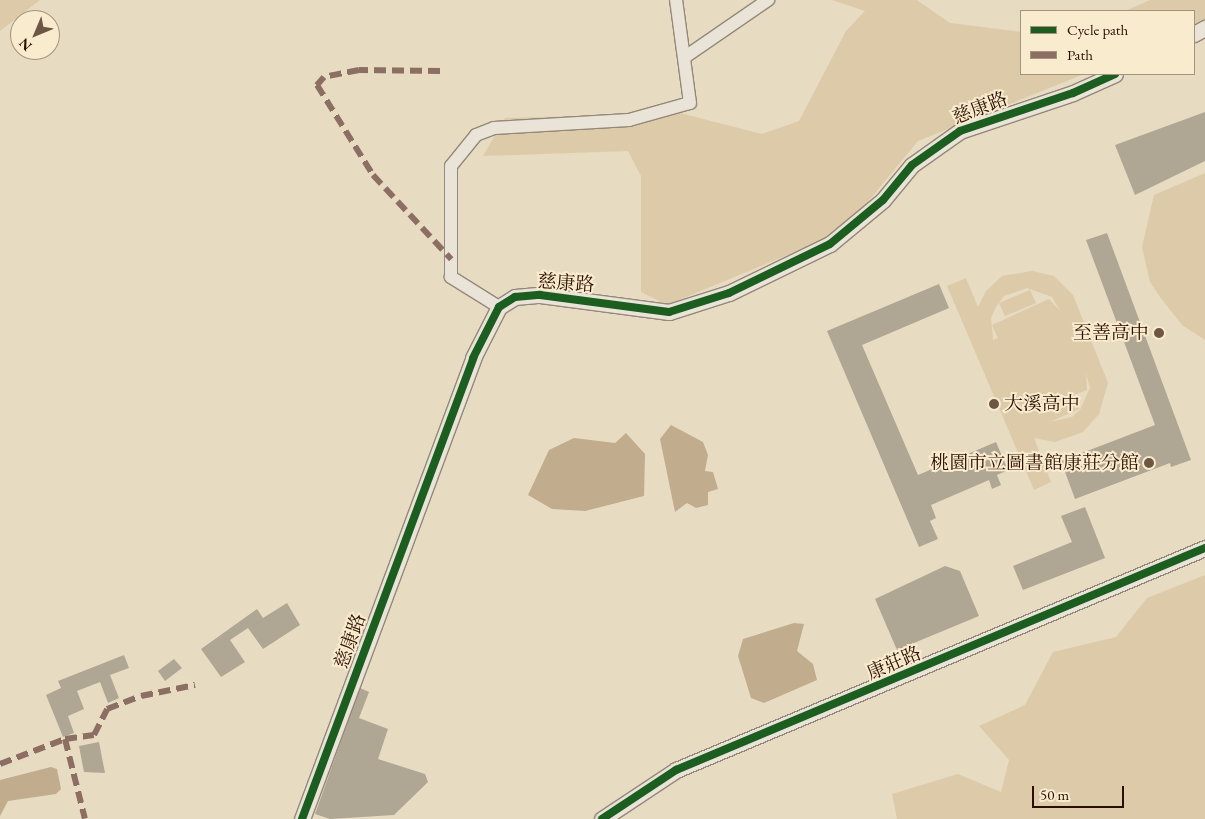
<!DOCTYPE html>
<meta charset="utf-8">
<style>
body{margin:0}
#map{position:relative;width:1205px;height:819px;overflow:hidden;background:#e7dbc2;font-family:"EB Garamond","Noto Serif TC",serif}
div>[style]{position:absolute}
.green>*{inset:0;background:#ddcaa9}
.water>*{inset:0;background:#c1ad8d}
.building>*{inset:0;background:#b0a694}
.roads{filter:drop-shadow(1px 0 #938879) drop-shadow(-1px 0 #938879) drop-shadow(0 1px #938879) drop-shadow(0 -1px #938879)}
.minor>*{height:12px;margin:-6px;padding:0 6px;transform-origin:6px;border-radius:6px;background:#eae4d8}
.tertiary>*{height:15px;margin:-7.5px;padding:0 7.5px;transform-origin:7.5px;border-radius:7.5px;background:#eae4d8}
.quiet>*{height:6px;margin-top:-3px;transform-origin:0;background:repeating-linear-gradient(90deg,#8d6e63 0 12px,transparent 0 18px)}
.cycleway>*{height:8px;margin:-4px;padding:0 4px;transform-origin:4px;border-radius:4px;background:#1b5e20}
.dots>*{width:14px;height:14px;translate:-50% -50%;box-sizing:border-box;border:2px solid #f9ebce;border-radius:50%}
span{translate:-50% -50%;white-space:nowrap;text-align:center;line-height:1.15;-webkit-text-stroke:4px #f9ebce;paint-order:stroke}
.street-label{font-size:19px;color:#2c0e00}
.poi-label{font-size:19px;color:#2c0e00}
.right{translate:-100% -50%;text-align:right}
.left{translate:0 -50%;text-align:left}
.legend{position:absolute;left:1020px;top:10px;width:175px;height:65px;box-sizing:border-box;background:#f9ebce;border:1px solid #a7937c;margin:0;padding:6px 9px;list-style:none;font-size:15px;color:#2c0e00}
.legend li{display:flex;align-items:center;gap:10px;height:25px}
.legend b{width:25px;border:1px solid #a7937c}
.north{position:absolute;left:10px;top:10px;width:50px;height:50px;box-sizing:border-box;background:#f9ebce;border:1px solid #a7937c;border-radius:50%;rotate:225deg;font-size:14px;font-weight:700;line-height:20px;text-align:center;color:#2c0e00}
.north::after{content:'';display:block;margin:auto;width:18px;height:22px;background:#6d5644;clip-path:polygon(50% 0,100% 100%,50% 72%,0 100%)}
.scale{position:absolute;left:1032px;top:786px;width:92px;height:22px;box-sizing:border-box;border:2px solid #2c0e00;border-top:0;padding-left:6px;font-size:15px;line-height:18px;white-space:nowrap;color:#2c0e00;-webkit-text-stroke:4px #f9ebce;paint-order:stroke}
</style>
<div id="map">
<div class="green">
<div style="clip-path:polygon(0 0,40px 0,0 31px)"></div>
<div style="clip-path:polygon(832px 0,917px 0,950px 23px,1021px 32px,1021px 74px,1084px 74px,918px 141px,843px 232px,667px 305px,641px 292px,641px 176px,628px 151px,483px 156px,505px 118px,680px 113px,762px 134px,799px 121px,846px 31px,865px 11px)"></div>
<div style="clip-path:polygon(1150px 0,1205px 0,1205px 19px,1194px 24px,1194px 11px,1125px 11px)"></div>
<div style="clip-path:polygon(1205px 173px,1205px 340px,1182px 325px,1160px 297px,1150px 282px,1142px 247px,1154px 195px)"></div>
<div style="clip-path:polygon(evenodd,1032px 271px,1054px 276px,1073px 295px,1108px 383px,1099px 414px,1083px 432px,1055px 442px,1034px 438px,1051px 482px,1034px 490px,947px 286px,966px 278px,978px 307px,986px 291px,1002px 276px,1032px 271px,1027px 288px,1052px 297px,1060px 311px,1049px 299px,992px 325px,998px 338px,993px 340px,991px 318px,996px 307px,1004px 296px,1027px 288px,1032px 271px,1086px 373px,1090px 388px,1080px 410px,1072px 417px,1050px 422px,1079px 409px,1074px 395px,1087px 390px,1086px 373px)"></div>
<div style="clip-path:polygon(1030px 290px,1036px 303px,1005px 316px,999px 303px)"></div>
<div style="clip-path:polygon(1205px 575px,1205px 819px,897px 819px,892px 794px,958px 774px,1001px 792px,1009px 760px,979px 726px,1025px 705px,1053px 652px,1116px 637px,1147px 598px)"></div>
</div>
<div class="water">
<div style="clip-path:polygon(671px 425px,703px 442px,708px 455px,705px 471px,713px 472px,718px 489px,708px 492px,708px 505px,696px 508px,687px 503px,675px 512px,660px 439px)"></div>
<div style="clip-path:polygon(626px 433px,645px 454px,644px 496px,585px 511px,552px 509px,528px 495px,549px 450px,574px 438px,615px 443px)"></div>
<div style="clip-path:polygon(794px 623px,804px 624px,797px 651px,813px 664px,817px 680px,764px 703px,751px 698px,738px 656px,743px 639px)"></div>
<div style="clip-path:polygon(51px 767px,57px 769px,61px 789px,56px 794px,8px 801px,0 816px,0 780px)"></div>
</div>
<div class="building">
<div style="clip-path:polygon(1205px 112px,1205px 161px,1135px 195px,1115px 145px)"></div>
<div style="clip-path:polygon(1107px 233px,1191px 460px,1171px 467px,1170px 463px,1075px 499px,1061px 461px,1155px 425px,1086px 240px)"></div>
<div style="clip-path:polygon(939px 284px,949px 308px,862px 345px,918px 475px,996px 442px,1008px 470px,997px 475px,1001px 485px,992px 489px,989px 480px,931px 505px,936px 518px,930px 521px,938px 539px,919px 547px,827px 331px)"></div>
<div style="clip-path:polygon(1085px 507px,1105px 558px,1023px 590px,1013px 566px,1072px 542px,1061px 516px)"></div>
<div style="clip-path:polygon(945px 566px,960px 571px,979px 616px,897px 650px,875px 599px)"></div>
<div style="clip-path:polygon(287px 603px,300px 625px,263px 649px,248px 628px,230px 640px,245px 662px,221px 677px,201px 649px,257px 609px,263px 618px)"></div>
<div style="clip-path:polygon(124px 655px,129px 668px,110px 675px,119px 698px,108px 703px,100px 682px,77px 691px,84px 709px,68px 716px,74px 733px,63px 737px,46px 695px,61px 688px,58px 681px)"></div>
<div style="clip-path:polygon(174px 659px,182px 668px,165px 681px,158px 671px)"></div>
<div style="clip-path:polygon(360px 688px,369px 692px,359px 718px,388px 729px,378px 759px,425px 774px,428px 782px,394px 815px,330px 819px,315px 814px)"></div>
<div style="clip-path:polygon(99px 742px,105px 773px,84px 772px,79px 746px)"></div>
</div>
<div class="roads">
<div class="minor">
<div style="left:685px;top:57px;width:101px;rotate:-34.5deg"></div>
<div style="left:499px;top:307px;width:57px;rotate:-148deg"></div>
<div style="left:451px;top:277px;width:111px;rotate:-90deg"></div>
<div style="left:451px;top:166px;width:40px;rotate:-51deg"></div>
<div style="left:476px;top:135px;width:19px;rotate:-21deg"></div>
<div style="left:494px;top:128px;width:135px;rotate:-3.4deg"></div>
<div style="left:629px;top:120px;width:63px;rotate:-15.6deg"></div>
<div style="left:690px;top:103px;width:104px;rotate:-97.7deg"></div>
</div>
<div class="tertiary">
<div style="left:1194px;top:34px;width:13px;rotate:-29deg"></div>
<div style="left:302px;top:819px;width:492px;rotate:-69.6deg"></div>
<div style="left:473px;top:358px;width:57px;rotate:-63deg"></div>
<div style="left:499px;top:307px;width:19px;rotate:-32deg"></div>
<div style="left:515px;top:297px;width:25px;rotate:-5deg"></div>
<div style="left:540px;top:295px;width:130px;rotate:7.5deg"></div>
<div style="left:669px;top:312px;width:63px;rotate:-17.6deg"></div>
<div style="left:729px;top:293px;width:112px;rotate:-25.9deg"></div>
<div style="left:830px;top:244px;width:69px;rotate:-39.7deg"></div>
<div style="left:883px;top:200px;width:45px;rotate:-50.4deg"></div>
<div style="left:912px;top:165px;width:59px;rotate:-35.3deg"></div>
<div style="left:960px;top:131px;width:119px;rotate:-18.6deg"></div>
<div style="left:1073px;top:93px;width:46px;rotate:-24.3deg"></div>
<div style="left:602px;top:819px;width:89px;rotate:-33.5deg"></div>
<div style="left:676px;top:770px;width:574px;rotate:-22.77deg"></div>
</div>
</div>
<div class="quiet">
<div style="left:440px;top:71px;width:81px;rotate:-179.3deg"></div>
<div style="left:359px;top:70px;width:36px;rotate:169deg"></div>
<div style="left:324px;top:77px;width:11px;rotate:131deg"></div>
<div style="left:317px;top:85px;width:106px;rotate:58.1deg"></div>
<div style="left:373px;top:175px;width:115px;rotate:47.1deg"></div>
<div style="left:65px;top:739px;width:82px;rotate:76deg"></div>
<div style="left:0;top:764px;width:70px;rotate:-21deg"></div>
<div style="left:65px;top:739px;width:29px;rotate:-8deg"></div>
<div style="left:94px;top:735px;width:29px;rotate:-63deg"></div>
<div style="left:107px;top:709px;width:36px;rotate:-21deg"></div>
<div style="left:141px;top:696px;width:55px;rotate:-11.5deg"></div>
</div>
<div class="cycleway">
<div style="left:302px;top:819px;width:492px;rotate:-69.6deg"></div>
<div style="left:473px;top:358px;width:57px;rotate:-63deg"></div>
<div style="left:499px;top:307px;width:19px;rotate:-32deg"></div>
<div style="left:515px;top:297px;width:25px;rotate:-5deg"></div>
<div style="left:540px;top:295px;width:130px;rotate:7.5deg"></div>
<div style="left:669px;top:312px;width:63px;rotate:-17.6deg"></div>
<div style="left:729px;top:293px;width:112px;rotate:-25.9deg"></div>
<div style="left:830px;top:244px;width:69px;rotate:-39.7deg"></div>
<div style="left:883px;top:200px;width:45px;rotate:-50.4deg"></div>
<div style="left:912px;top:165px;width:59px;rotate:-35.3deg"></div>
<div style="left:960px;top:131px;width:119px;rotate:-18.6deg"></div>
<div style="left:1073px;top:93px;width:46px;rotate:-24.3deg"></div>
<div style="left:602px;top:819px;width:89px;rotate:-33.5deg"></div>
<div style="left:676px;top:770px;width:574px;rotate:-22.77deg"></div>
</div>
<div class="dots">
<div style="left:1159px;top:333px;background:#6d5644"></div>
<div style="left:994px;top:404px;background:#6d5644"></div>
<div style="left:1149px;top:463px;background:#6d5644"></div>
</div>
<div class="street-label">
<span style="left:980px;top:108px;rotate:-21deg">慈康路</span>
<span style="left:566px;top:283px;rotate:4deg">慈康路</span>
<span style="left:350px;top:641px;rotate:-70deg">慈康路</span>
<span style="left:894px;top:663px;rotate:-23deg">康莊路</span>
</div>
<div class="poi-label">
<span class="right" style="left:1149px;top:333px">至善高中</span>
<span class="left" style="left:1004px;top:404px">大溪高中</span>
<span class="right" style="left:1139px;top:463px">桃園市立圖書館康莊分館</span>
</div>
<ul class="legend">
<li><b style="height:6px;background:#1b5e20"></b>Cycle path</li>
<li><b style="height:6px;background:#8d6e63"></b>Path</li>
</ul>
<div class="north">N</div>
<div class="scale">50 m</div>
</div>
